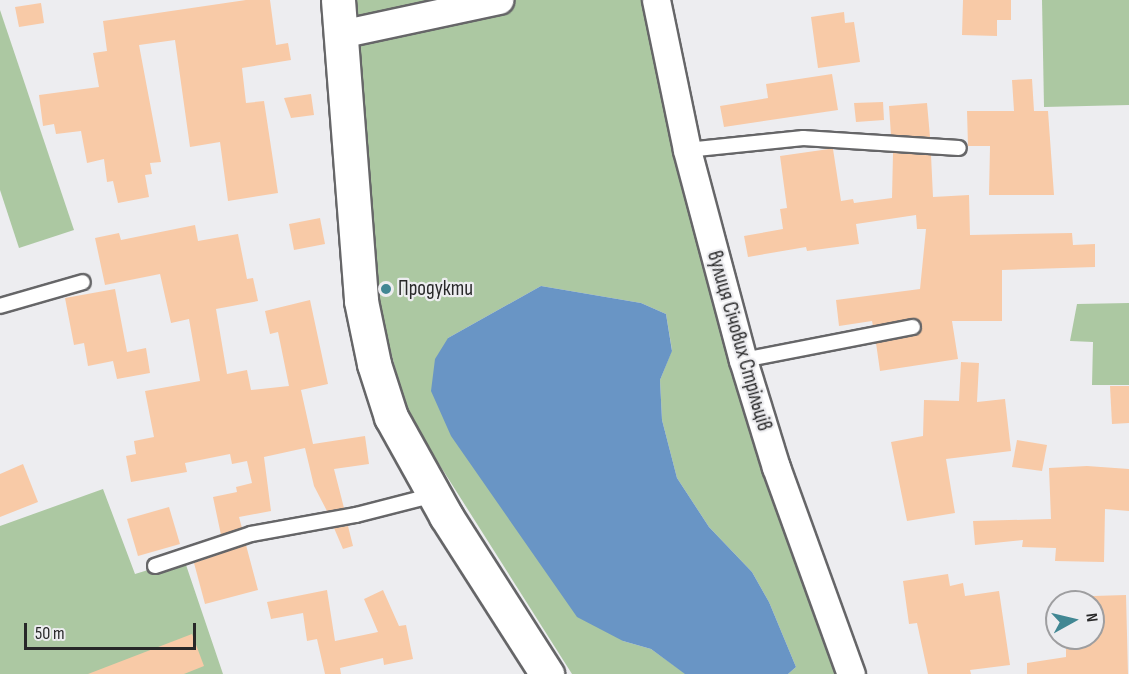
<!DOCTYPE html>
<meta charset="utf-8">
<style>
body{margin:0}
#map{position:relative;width:1129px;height:674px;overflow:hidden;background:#ededf0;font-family:"Sofia Sans Condensed",sans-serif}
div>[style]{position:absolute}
.green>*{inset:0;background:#acc8a2}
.water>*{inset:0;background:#6995c5}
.building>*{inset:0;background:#f8caa7}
.roads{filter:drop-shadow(2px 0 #666668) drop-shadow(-2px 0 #666668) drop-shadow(0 2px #666668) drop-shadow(0 -2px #666668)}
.service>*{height:14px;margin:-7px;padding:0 7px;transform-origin:7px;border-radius:7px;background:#fff}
.minor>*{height:27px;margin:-13.5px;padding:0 13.5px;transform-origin:13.5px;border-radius:13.5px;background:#fff}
.tertiary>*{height:33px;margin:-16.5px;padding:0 16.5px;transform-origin:16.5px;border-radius:16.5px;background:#fff}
.dots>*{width:16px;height:16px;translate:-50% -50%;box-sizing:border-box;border:3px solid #ededf0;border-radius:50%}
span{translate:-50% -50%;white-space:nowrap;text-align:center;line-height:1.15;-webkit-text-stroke:4.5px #ededf0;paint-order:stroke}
.poi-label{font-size:21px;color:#282829}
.left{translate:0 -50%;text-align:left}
.street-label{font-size:21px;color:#282829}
.north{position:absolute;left:1045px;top:590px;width:60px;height:60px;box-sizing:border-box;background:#ededf0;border:2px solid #9e9ea0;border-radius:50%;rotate:82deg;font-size:16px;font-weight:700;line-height:24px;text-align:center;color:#282829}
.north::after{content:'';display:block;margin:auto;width:21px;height:27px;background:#418793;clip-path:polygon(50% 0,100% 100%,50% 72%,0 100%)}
.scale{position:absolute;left:24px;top:623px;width:172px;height:27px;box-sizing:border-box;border:3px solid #282829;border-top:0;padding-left:8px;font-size:18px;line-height:21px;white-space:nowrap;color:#282829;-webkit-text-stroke:4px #ededf0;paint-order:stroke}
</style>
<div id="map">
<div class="green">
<div style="clip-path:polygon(350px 0,647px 0,707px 279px,782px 519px,836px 674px,788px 674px,796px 667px,769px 602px,752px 572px,709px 527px,677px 478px,662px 420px,660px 380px,672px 350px,666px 314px,641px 303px,541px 286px,448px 338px,623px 641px,651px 649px,686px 674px,572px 674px,408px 415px,376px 297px)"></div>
<div style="clip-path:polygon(1042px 0,1129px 0,1129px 105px,1044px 107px)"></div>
<div style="clip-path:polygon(0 10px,74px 230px,19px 248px,0 190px)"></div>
<div style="clip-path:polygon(1129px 303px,1129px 385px,1092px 385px,1093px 342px,1070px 341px,1077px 304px)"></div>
<div style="clip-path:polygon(103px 489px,135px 574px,184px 559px,223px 674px,0 674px,0 526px)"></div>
</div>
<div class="water">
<div style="clip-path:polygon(541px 286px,641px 303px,666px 314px,672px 351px,660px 380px,662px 420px,677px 478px,709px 527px,752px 572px,769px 602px,796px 667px,788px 674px,685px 674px,651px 649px,623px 641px,577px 617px,451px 436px,431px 391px,435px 359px,448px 338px)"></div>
</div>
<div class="building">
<div style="clip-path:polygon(246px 0,270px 0,276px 45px,288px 43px,291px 60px,242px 68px,246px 103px,264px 101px,278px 193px,228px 201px,220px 142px,190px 147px,175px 40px,139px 45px,161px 162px,150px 163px,152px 174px,145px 175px,149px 197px,118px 203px,113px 181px,107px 182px,104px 159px,87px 163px,81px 131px,56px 134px,54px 124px,43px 126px,39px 95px,99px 87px,93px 53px,107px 51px,103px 21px)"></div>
<div style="clip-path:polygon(963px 0,1011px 0,1011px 20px,997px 20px,997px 36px,962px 35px)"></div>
<div style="clip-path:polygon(41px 3px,44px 23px,19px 27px,15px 7px)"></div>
<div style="clip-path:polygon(844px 12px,845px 23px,854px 22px,860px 62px,818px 68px,811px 17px)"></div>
<div style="clip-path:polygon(832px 74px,838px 110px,724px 127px,720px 106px,768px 98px,766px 84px)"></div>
<div style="clip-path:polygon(1032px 79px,1034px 111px,1048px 111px,1054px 195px,989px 195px,990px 146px,968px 146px,967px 111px,1014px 111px,1012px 80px)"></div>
<div style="clip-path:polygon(311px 94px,314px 115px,291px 118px,284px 98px)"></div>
<div style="clip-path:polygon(883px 102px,884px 120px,856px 122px,854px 103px)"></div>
<div style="clip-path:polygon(927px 103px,930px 137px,891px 135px,889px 106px)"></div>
<div style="clip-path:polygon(829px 149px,833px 149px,841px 201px,853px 199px,854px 203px,892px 198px,893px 153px,931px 155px,933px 197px,969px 195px,970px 235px,1072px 233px,1073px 245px,1095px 244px,1095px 267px,1002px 270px,1002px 321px,952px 321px,958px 359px,880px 371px,876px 343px,918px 334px,920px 322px,912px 318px,873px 326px,872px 321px,839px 326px,836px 300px,920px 289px,926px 229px,917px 229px,916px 215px,856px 224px,859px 244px,807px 251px,806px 247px,748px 257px,744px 236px,783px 229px,780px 209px,787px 208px,780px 156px)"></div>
<div style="clip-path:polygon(320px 218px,325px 244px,294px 250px,289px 224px)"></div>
<div style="clip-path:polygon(195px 225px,198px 241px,238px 234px,247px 279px,253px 278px,258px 301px,216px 309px,227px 374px,247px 370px,251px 390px,289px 386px,278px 332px,270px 334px,265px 311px,310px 300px,328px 384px,301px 390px,313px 444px,365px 436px,369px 464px,334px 469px,344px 508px,327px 511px,314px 486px,305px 448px,264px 457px,271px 511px,239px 517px,242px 528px,221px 535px,213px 497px,237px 492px,236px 487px,252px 483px,247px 461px,232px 464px,230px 454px,185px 463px,187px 472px,131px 482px,126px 456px,136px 454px,134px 441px,154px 437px,145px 391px,200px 381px,189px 319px,171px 323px,160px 274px,105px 285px,95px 238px,119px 233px,121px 240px)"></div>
<div style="clip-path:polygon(115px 289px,127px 352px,146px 348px,150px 373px,117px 379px,113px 361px,88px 366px,84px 343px,74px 345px,65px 298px)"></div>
<div style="clip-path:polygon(961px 362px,979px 363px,977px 402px,1005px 399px,1011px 451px,946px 459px,955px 513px,907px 521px,891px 442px,923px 436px,924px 400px,959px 401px)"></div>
<div style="clip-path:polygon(1110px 386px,1129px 386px,1129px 423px,1112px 424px)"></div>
<div style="clip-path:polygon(1017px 440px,1047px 445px,1042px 471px,1012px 467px)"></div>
<div style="clip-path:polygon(23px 464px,38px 502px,0 517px,0 474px)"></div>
<div style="clip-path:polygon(1087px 466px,1129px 469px,1129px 511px,1105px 509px,1104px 562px,1055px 561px,1056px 548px,1022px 547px,1023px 540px,975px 545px,973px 521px,1051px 519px,1049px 468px)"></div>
<div style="clip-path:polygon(169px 507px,180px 544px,138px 556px,127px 519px)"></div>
<div style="clip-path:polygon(348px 526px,353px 546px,343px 549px,334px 528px)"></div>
<div style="clip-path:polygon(246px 545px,258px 590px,205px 604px,194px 563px)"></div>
<div style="clip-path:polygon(948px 574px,950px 586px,963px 583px,965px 596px,999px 591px,1010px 665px,970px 670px,971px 674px,928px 674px,917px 623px,909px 624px,903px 581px)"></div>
<div style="clip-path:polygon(327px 590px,335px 641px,378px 632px,364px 599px,383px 590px,399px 626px,406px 625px,413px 659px,384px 665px,383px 658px,340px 668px,341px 674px,325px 674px,317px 639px,307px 641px,303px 613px,271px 619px,267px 602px)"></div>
<div style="clip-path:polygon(1126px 595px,1128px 674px,1027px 674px,1027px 663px,1066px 657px,1066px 638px,1093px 638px,1093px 596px)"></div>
<div style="clip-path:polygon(192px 634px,204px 666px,184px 674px,88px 674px)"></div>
</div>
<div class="roads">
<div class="service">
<div style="left:687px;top:150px;width:117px;rotate:-5.9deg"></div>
<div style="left:803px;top:138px;width:156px;rotate:3.7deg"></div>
<div style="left:0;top:306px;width:86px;rotate:-16.1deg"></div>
<div style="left:743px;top:360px;width:173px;rotate:-11deg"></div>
<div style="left:155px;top:566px;width:101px;rotate:-18.4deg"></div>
<div style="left:251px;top:534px;width:107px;rotate:-10.3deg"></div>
<div style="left:356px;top:515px;width:81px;rotate:-14.4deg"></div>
</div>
<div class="minor">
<div style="left:656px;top:0;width:153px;rotate:78.3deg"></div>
<div style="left:687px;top:150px;width:217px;rotate:75.1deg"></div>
<div style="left:743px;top:360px;width:112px;rotate:72.9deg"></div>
<div style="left:776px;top:467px;width:220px;rotate:70.1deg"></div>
<div style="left:340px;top:34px;width:163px;rotate:-12.1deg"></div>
</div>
<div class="tertiary">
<div style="left:338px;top:0;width:302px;rotate:85.6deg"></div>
<div style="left:361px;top:301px;width:64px;rotate:78.3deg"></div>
<div style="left:374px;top:364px;width:56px;rotate:72.2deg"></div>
<div style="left:391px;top:417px;width:113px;rotate:60.9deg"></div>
<div style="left:446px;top:516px;width:188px;rotate:57.4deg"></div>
</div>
</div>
<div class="dots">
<div style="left:386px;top:289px;background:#418793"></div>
</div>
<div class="poi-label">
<span class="left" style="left:398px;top:289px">Продукти</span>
</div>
<div class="street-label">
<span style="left:739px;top:341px;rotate:74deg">вулиця Січових Стрільців</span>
</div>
<div class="north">N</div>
<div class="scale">50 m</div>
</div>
